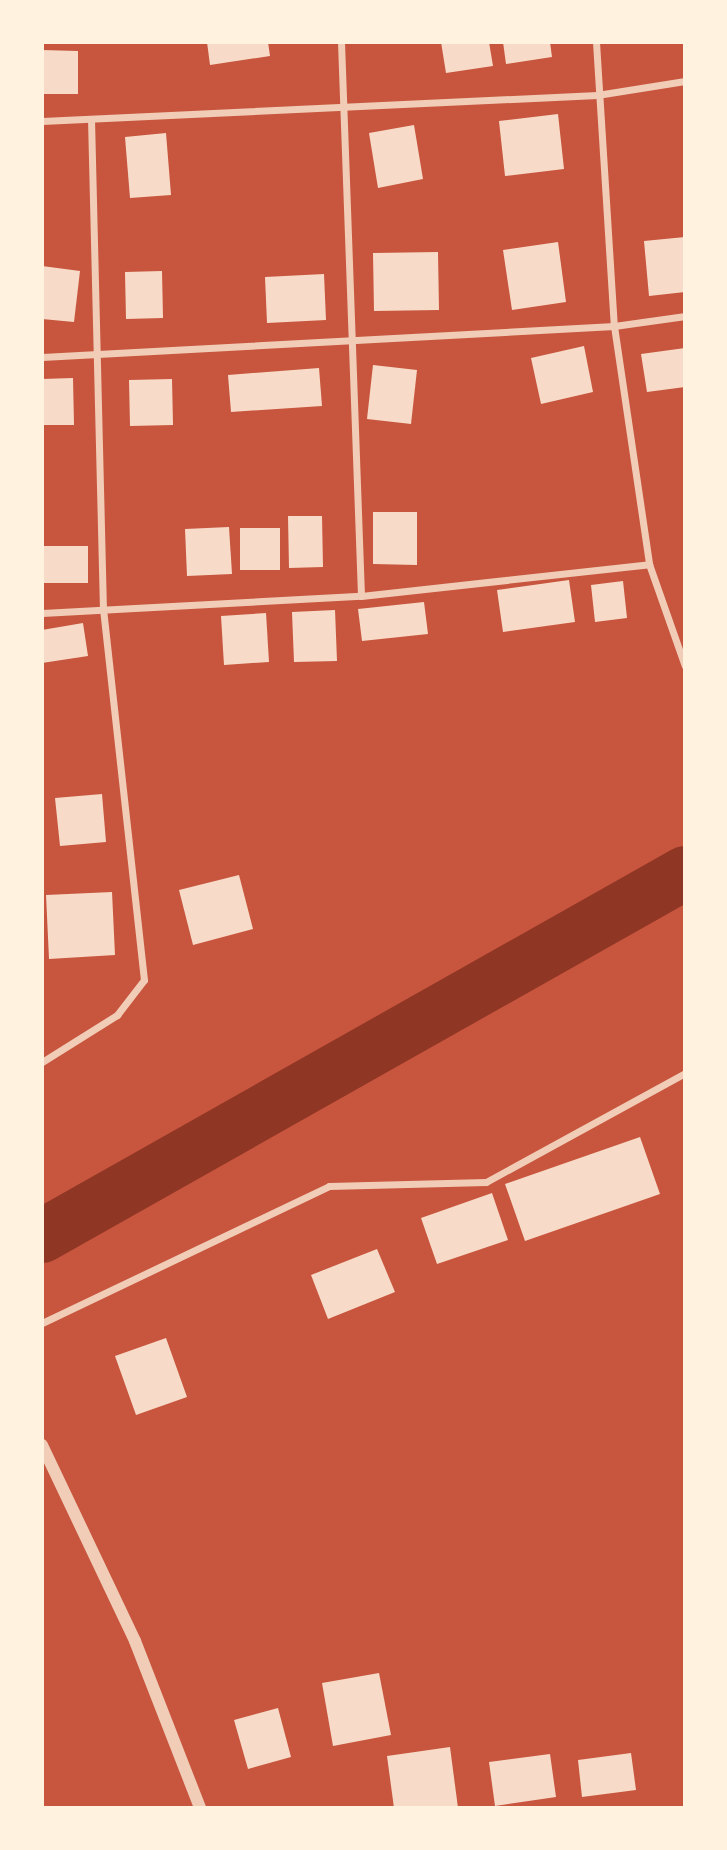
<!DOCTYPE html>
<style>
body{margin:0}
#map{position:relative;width:727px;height:1850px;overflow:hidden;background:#c8553d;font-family:"Fira Sans Condensed",sans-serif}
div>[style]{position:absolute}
.river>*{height:54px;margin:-27px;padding:0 27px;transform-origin:27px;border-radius:27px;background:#8f3625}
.building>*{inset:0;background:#f7dbc8}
.minor>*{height:7px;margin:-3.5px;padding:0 3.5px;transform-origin:3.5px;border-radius:3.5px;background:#f1ccb7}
.tertiary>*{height:12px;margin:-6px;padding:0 6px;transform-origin:6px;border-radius:6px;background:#f1ccb7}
span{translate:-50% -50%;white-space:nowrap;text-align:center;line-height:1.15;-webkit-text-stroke:5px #fff3e0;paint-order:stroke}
.frame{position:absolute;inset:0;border:44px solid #fff3e0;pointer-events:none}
</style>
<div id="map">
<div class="river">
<div style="left:42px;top:1236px;width:738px;rotate:-29.45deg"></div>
</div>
<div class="building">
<div style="clip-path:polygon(207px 42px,268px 42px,270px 56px,210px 65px)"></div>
<div style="clip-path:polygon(441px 42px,489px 42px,493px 66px,446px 73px)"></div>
<div style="clip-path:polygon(503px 42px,550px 42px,552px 57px,506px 64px)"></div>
<div style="clip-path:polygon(42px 50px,78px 51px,78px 94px,42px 94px)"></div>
<div style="clip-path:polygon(558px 114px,564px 169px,505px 176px,499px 121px)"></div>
<div style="clip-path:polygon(414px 125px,423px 179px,378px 188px,369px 133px)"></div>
<div style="clip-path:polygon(166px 133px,171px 195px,130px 198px,125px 137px)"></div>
<div style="clip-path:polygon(685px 237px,685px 292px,649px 296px,644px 241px)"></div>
<div style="clip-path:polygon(558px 242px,566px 302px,512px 310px,503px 250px)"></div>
<div style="clip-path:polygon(438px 252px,439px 310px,374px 311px,373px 253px)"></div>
<div style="clip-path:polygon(42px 266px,80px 271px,74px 322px,42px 319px)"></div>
<div style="clip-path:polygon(162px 271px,163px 318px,126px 319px,125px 272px)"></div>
<div style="clip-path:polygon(324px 274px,326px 320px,267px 323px,265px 277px)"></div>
<div style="clip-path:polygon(584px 346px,593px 392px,541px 404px,531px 358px)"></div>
<div style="clip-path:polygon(685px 348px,685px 387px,647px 392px,641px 354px)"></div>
<div style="clip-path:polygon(373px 365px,417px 370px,411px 424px,367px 419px)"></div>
<div style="clip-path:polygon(319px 368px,322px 406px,231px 412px,228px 375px)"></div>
<div style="clip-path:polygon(73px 378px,74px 425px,42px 425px,42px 379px)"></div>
<div style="clip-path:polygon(172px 379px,173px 425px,130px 426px,129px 380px)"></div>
<div style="clip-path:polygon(373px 512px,417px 512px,417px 565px,373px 564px)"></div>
<div style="clip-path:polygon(288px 516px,322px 516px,323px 567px,289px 568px)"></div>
<div style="clip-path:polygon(229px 527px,232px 574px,187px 576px,185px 529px)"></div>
<div style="clip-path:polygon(240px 528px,280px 528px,280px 570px,240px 570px)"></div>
<div style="clip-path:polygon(42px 546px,88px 546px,88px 583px,42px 583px)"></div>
<div style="clip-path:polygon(569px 580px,575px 622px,503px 632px,497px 590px)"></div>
<div style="clip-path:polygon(623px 581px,627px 618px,595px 622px,591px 585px)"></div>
<div style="clip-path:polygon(424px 602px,428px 634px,362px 641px,358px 609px)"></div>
<div style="clip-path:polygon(335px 610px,337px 661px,294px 662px,292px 612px)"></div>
<div style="clip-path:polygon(266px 613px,269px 662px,224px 665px,221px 616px)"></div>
<div style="clip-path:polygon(83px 623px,88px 656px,42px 663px,42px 630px)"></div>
<div style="clip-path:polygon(102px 794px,106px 842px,60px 846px,55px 798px)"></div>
<div style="clip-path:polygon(239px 875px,253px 929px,193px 945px,179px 890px)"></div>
<div style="clip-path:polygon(112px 892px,115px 955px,49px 959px,46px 895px)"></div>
<div style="clip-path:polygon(640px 1137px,660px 1194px,525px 1241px,505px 1184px)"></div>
<div style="clip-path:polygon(492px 1193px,508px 1240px,437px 1264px,421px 1218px)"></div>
<div style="clip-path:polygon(377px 1249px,395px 1292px,328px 1319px,311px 1275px)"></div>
<div style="clip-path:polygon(166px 1338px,187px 1397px,136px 1415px,115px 1356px)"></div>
<div style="clip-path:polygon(379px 1673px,391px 1735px,333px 1746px,322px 1683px)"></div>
<div style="clip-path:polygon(278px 1708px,291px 1757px,248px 1769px,234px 1720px)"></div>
<div style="clip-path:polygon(450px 1747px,458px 1808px,394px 1808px,387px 1756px)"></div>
<div style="clip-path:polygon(631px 1753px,636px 1790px,582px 1797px,578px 1760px)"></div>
<div style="clip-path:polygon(550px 1754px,556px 1797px,495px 1806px,489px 1762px)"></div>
</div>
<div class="minor">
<div style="left:341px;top:42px;width:554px;rotate:87.93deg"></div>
<div style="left:596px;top:42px;width:285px;rotate:86.4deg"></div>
<div style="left:614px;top:326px;width:241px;rotate:81.6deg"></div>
<div style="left:649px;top:564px;width:108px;rotate:70.6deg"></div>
<div style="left:42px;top:121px;width:556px;rotate:-2.68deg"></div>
<div style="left:597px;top:95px;width:89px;rotate:-9deg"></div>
<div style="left:42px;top:357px;width:573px;rotate:-3.1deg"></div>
<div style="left:614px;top:326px;width:72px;rotate:-8deg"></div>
<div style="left:42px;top:613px;width:319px;rotate:-3.1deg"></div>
<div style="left:361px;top:596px;width:290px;rotate:-6.3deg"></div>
<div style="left:42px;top:1062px;width:89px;rotate:-32.1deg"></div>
<div style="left:117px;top:1015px;width:44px;rotate:-52.4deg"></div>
<div style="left:144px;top:980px;width:372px;rotate:-96.3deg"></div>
<div style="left:103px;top:610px;width:491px;rotate:-91.4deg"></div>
<div style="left:42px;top:1323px;width:318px;rotate:-25.5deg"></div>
<div style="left:329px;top:1186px;width:157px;rotate:-1.5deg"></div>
<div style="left:486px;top:1182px;width:227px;rotate:-28.7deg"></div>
</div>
<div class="tertiary">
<div style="left:42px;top:1445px;width:217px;rotate:64.6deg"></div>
<div style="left:135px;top:1641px;width:179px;rotate:68.7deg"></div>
</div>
<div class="frame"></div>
</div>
